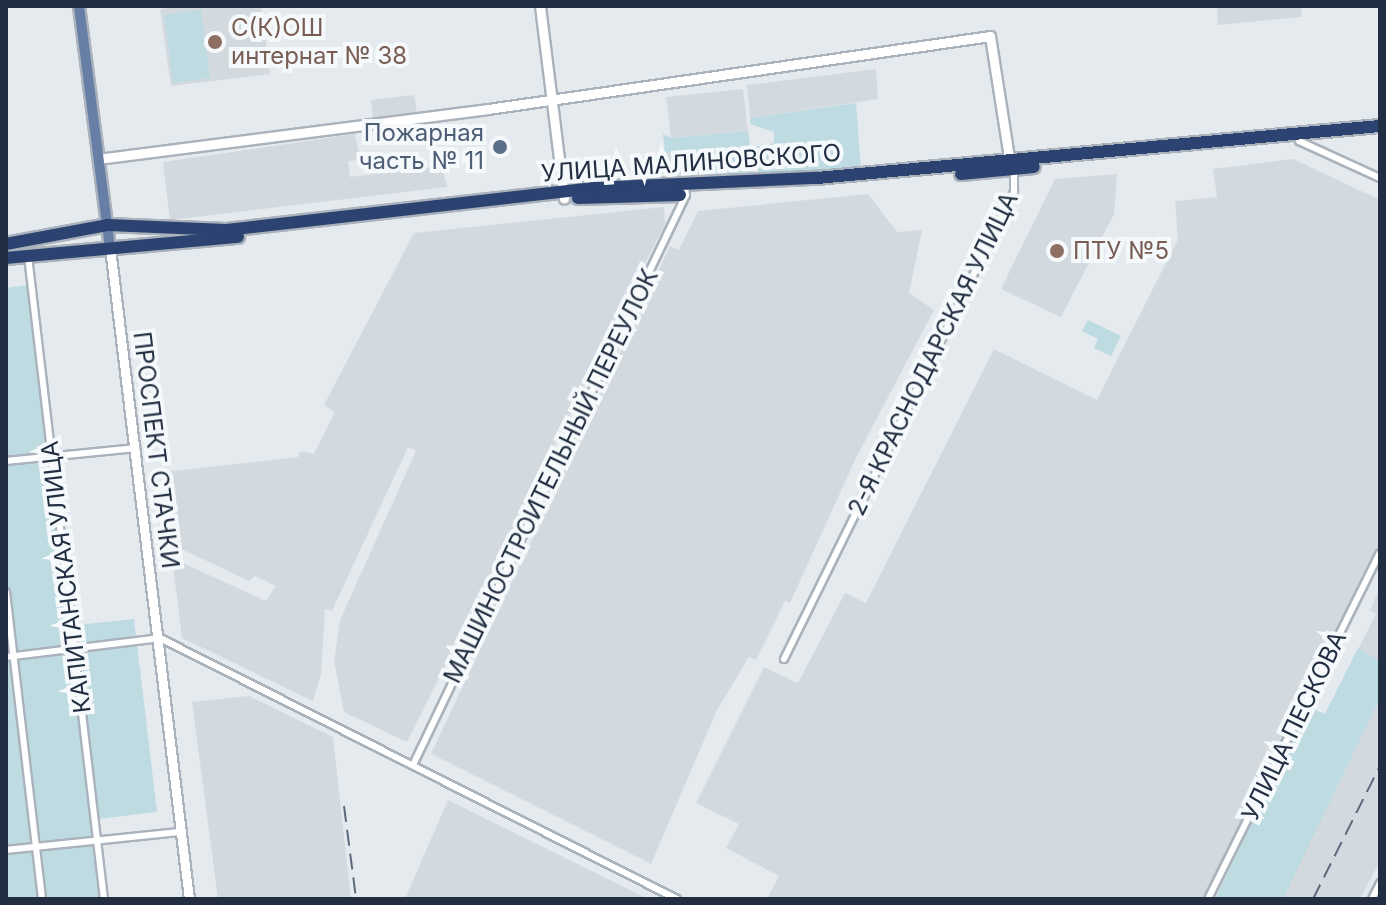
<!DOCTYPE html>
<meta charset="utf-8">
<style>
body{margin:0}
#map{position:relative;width:1386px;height:905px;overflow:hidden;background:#e5eaef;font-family:Inter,sans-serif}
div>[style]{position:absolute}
.built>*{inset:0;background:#d3dadf}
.green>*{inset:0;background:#bddbe1}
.roads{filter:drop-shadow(2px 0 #aab2bb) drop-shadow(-2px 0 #aab2bb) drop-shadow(0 2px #aab2bb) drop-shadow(0 -2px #aab2bb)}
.street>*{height:6px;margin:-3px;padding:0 3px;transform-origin:3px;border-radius:3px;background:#fff}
.secondary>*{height:9px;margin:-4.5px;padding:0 4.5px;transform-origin:4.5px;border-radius:4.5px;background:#fff}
.primary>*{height:10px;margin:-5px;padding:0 5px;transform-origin:5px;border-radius:5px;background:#677fa6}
.highway>*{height:12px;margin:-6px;padding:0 6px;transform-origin:6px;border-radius:6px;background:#2c4270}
.rail>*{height:2px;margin-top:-1px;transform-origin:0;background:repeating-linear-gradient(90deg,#5d6a7d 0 16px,transparent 0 24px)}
.dots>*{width:22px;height:22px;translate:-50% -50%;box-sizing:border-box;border:4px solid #f6f9fb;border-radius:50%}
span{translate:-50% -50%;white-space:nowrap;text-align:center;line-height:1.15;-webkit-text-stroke:8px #f6f9fb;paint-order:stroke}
.education-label{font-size:24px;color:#785e54}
.left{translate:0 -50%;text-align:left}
.service-label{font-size:24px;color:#4e5e75}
.right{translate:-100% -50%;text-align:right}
.street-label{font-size:24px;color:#222f42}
.frame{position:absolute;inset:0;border:8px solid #222f42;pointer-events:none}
</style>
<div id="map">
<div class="built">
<div style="clip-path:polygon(185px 6px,261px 6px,270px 74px,171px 86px,160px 9px)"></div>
<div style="clip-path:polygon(1217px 6px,1301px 6px,1302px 17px,1218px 25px)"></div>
<div style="clip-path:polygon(876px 69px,878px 99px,750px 118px,747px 85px)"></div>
<div style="clip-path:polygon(743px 89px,748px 131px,671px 138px,666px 97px)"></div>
<div style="clip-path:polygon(414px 95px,417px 113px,373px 118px,371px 100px)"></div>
<div style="clip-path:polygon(355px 134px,360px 160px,348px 161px,350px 177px,442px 166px,447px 187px,170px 220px,163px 162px)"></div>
<div style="clip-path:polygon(691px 150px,708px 158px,709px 179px,669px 181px,665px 153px)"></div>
<div style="clip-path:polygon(1293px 159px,1380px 200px,1380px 544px,1203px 899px,767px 899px,779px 876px,726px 848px,739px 824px,696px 803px,764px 667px,798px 683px,845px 593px,866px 603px,994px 349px,1097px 400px,1178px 239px,1175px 201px,1217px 197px,1213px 169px)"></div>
<div style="clip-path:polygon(1117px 174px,1114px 214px,1061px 317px,1001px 289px,1055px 179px)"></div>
<div style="clip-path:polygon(868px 194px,897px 232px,922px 230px,909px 293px,934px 310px,855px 460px,790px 603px,785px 601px,756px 660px,749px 657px,717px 710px,651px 864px,431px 754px,670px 246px,679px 250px,698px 211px)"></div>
<div style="clip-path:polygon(664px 207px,665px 224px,407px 742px,344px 712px,334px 661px,340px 620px,416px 451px,408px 447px,332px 611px,325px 609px,321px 674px,313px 701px,182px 638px,172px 558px,266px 601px,276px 586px,255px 576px,249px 581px,171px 544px,163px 472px,298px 457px,300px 451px,314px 454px,335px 412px,324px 405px,414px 233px)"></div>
<div style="clip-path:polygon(1380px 588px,1380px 861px,1360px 899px,1216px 899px,1325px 714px,1376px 614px,1370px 610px)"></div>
<div style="clip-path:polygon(249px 696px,333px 737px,351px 899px,218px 899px,192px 702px)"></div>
<div style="clip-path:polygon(448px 800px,648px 899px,405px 899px)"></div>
</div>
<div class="green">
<div style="clip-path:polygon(201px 10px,210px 78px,173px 83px,164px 15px)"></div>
<div style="clip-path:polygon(856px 103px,861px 169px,759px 176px,754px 147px,774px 143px,774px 132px,750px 124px,750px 118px)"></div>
<div style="clip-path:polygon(748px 131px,754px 176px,709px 179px,708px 158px,691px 150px,665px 153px,663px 134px,671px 138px)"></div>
<div style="clip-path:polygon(36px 284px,76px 625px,134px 619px,157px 812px,98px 819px,107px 899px,6px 899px,6px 288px)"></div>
<div style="clip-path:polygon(1088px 320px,1121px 336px,1111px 356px,1094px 348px,1098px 339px,1082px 331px)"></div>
<div style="clip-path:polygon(1358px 648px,1380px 661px,1380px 698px,1283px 899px,1215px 899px,1308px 707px,1325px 714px)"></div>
</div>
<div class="roads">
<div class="street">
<div style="left:1299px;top:141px;width:89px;rotate:24.6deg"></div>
<div style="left:28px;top:256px;width:647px;rotate:83.26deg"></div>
<div style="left:6px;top:461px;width:131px;rotate:-5.7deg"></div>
<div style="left:6px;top:592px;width:309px;rotate:83.3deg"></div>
<div style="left:6px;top:657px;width:155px;rotate:-7deg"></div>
<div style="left:160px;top:638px;width:579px;rotate:26.79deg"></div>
<div style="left:784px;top:659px;width:521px;rotate:-63.78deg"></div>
<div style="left:1014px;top:192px;width:23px;rotate:-90deg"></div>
<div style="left:413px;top:765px;width:632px;rotate:-64.41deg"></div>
<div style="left:686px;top:195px;width:8px;rotate:-97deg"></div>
<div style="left:6px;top:850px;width:176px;rotate:-5.9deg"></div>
<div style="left:1208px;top:899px;width:386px;rotate:-63.6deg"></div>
<div style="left:1372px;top:899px;width:18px;rotate:-63deg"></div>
</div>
<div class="secondary">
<div style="left:540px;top:6px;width:194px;rotate:82.9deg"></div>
<div style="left:98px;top:159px;width:393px;rotate:-7.3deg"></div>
<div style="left:488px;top:109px;width:507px;rotate:-8.27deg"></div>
<div style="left:990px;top:36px;width:129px;rotate:81.1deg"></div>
<div style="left:110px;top:248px;width:656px;rotate:83.08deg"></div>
</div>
<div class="primary">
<div style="left:79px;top:6px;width:244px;rotate:82.7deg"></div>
</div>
<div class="highway">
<div style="left:961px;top:174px;width:73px;rotate:-5.5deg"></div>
<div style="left:578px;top:198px;width:102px;rotate:-1.7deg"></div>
<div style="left:6px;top:244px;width:104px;rotate:-10.6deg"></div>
<div style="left:108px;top:225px;width:118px;rotate:2.4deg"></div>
<div style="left:226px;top:230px;width:369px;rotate:-6.5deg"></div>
<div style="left:593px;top:188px;width:224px;rotate:-2.6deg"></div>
<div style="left:817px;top:178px;width:565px;rotate:-5.28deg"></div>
<div style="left:6px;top:258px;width:233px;rotate:-5.2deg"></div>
</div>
</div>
<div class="rail">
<div style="left:344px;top:806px;width:94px;rotate:82.6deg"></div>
<div style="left:1313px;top:899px;width:149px;rotate:-63.3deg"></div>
</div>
<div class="dots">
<div style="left:215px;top:42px;background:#8d6e63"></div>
<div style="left:500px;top:147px;background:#5c6f8a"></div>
<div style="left:1057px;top:251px;background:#8d6e63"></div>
</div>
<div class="education-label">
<span class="left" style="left:231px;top:42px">С(К)ОШ<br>интернат № 38</span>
<span class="left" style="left:1073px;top:251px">ПТУ №5</span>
</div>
<div class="service-label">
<span class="right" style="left:484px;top:147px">Пожарная<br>часть № 11</span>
</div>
<div class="street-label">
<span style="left:691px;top:163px;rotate:-4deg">УЛИЦА МАЛИНОВСКОГО</span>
<span style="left:933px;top:354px;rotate:-64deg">2-Я КРАСНОДАРСКАЯ УЛИЦА</span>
<span style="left:156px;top:450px;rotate:83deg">ПРОСПЕКТ СТАЧКИ</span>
<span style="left:551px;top:476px;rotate:-64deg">МАШИНОСТРОИТЕЛЬНЫЙ ПЕРЕУЛОК</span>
<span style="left:66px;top:577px;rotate:-97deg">КАПИТАНСКАЯ УЛИЦА</span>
<span style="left:1294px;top:726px;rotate:-64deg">УЛИЦА ПЕСКОВА</span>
</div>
<div class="frame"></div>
</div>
